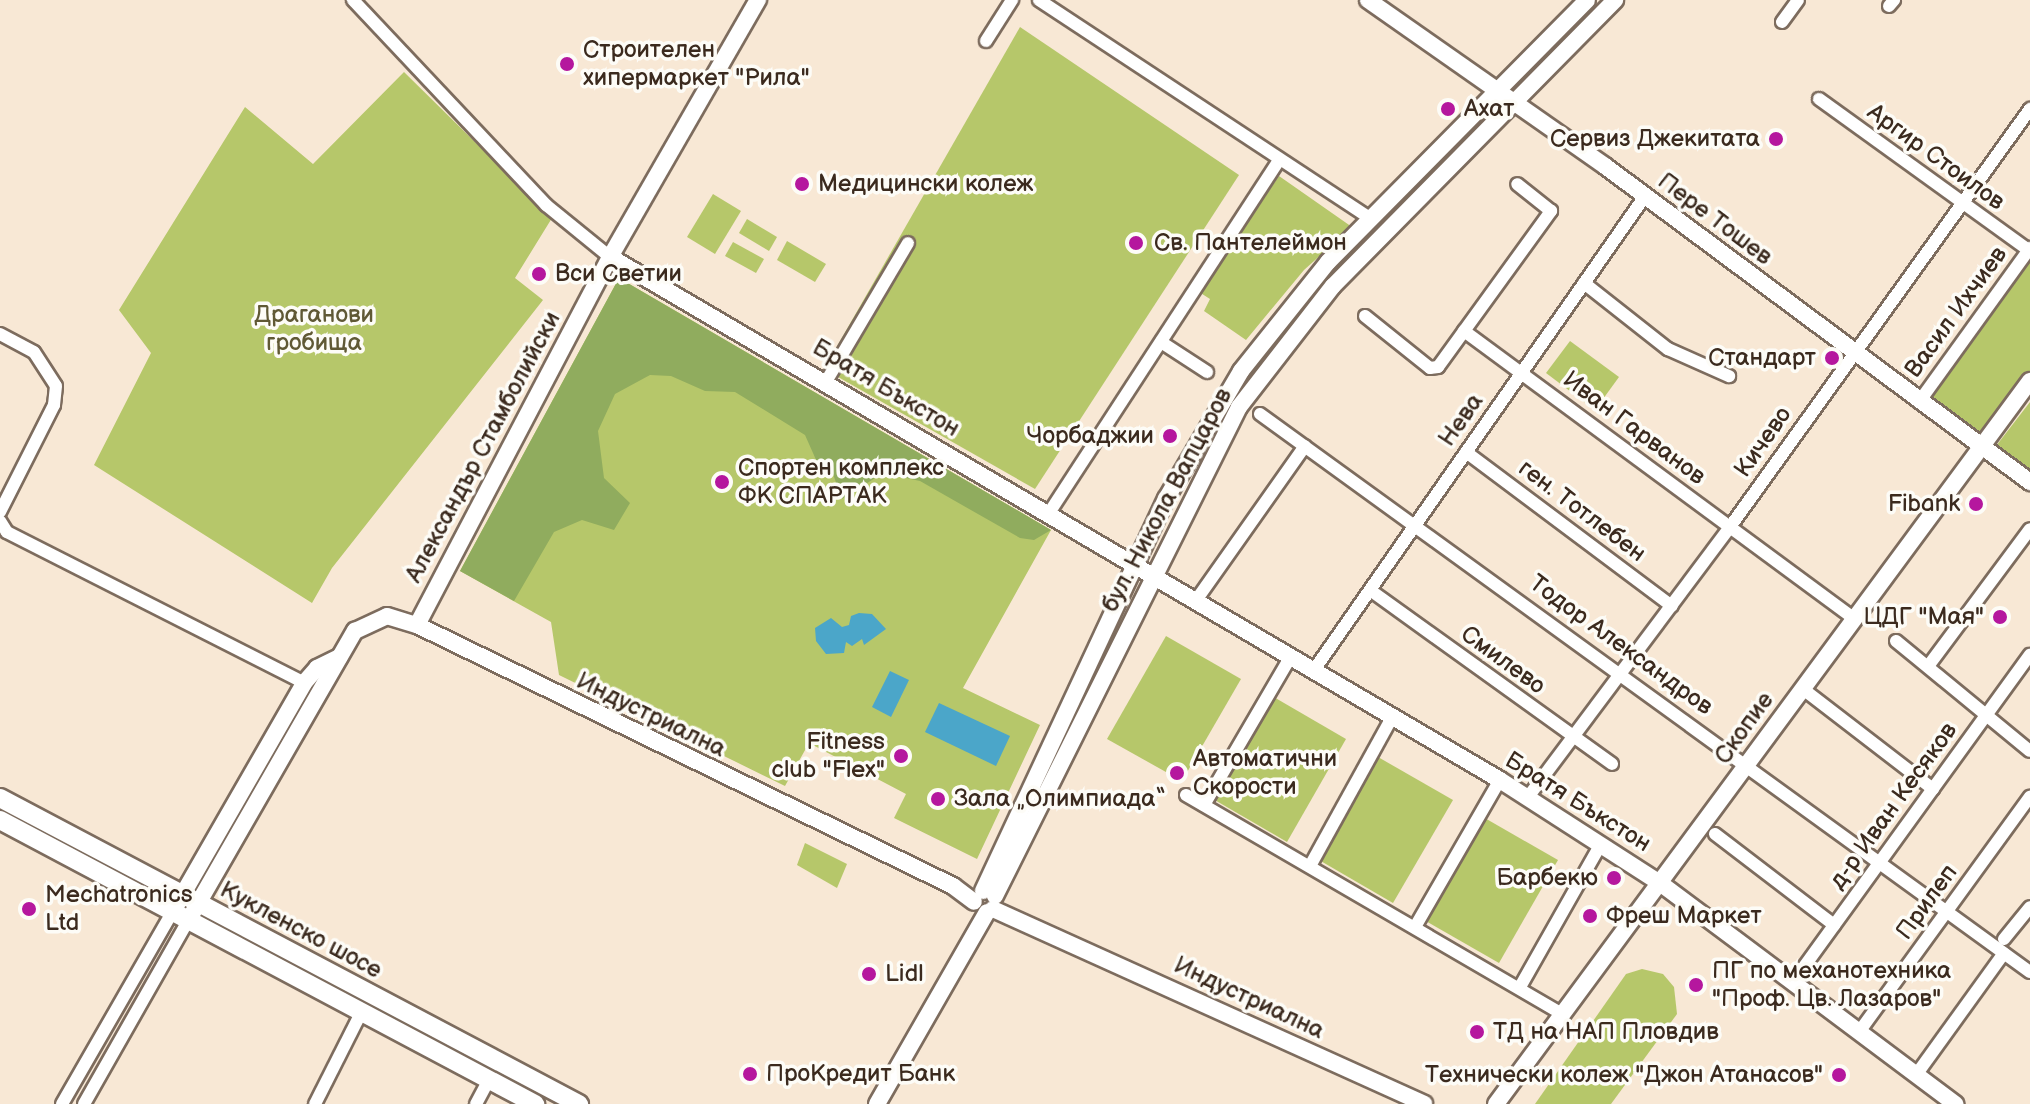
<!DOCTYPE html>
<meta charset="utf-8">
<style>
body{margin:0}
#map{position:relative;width:2030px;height:1104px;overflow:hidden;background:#f8e8d5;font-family:"Balsamiq Sans",sans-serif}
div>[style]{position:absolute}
.green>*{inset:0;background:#b6c76a}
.forest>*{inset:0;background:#90ac5e}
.water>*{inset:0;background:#4ba6c9}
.roads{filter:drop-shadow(2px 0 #7d6c5e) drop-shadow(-2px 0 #7d6c5e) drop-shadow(0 2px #7d6c5e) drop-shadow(0 -2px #7d6c5e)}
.minor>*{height:12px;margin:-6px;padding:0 6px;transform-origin:6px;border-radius:6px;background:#fff}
.tertiary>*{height:16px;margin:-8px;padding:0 8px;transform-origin:8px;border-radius:8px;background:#fff}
.secondary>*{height:18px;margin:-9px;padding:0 9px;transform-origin:9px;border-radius:9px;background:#fff}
.dots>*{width:22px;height:22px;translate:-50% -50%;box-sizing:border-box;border:4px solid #fdfcf7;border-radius:50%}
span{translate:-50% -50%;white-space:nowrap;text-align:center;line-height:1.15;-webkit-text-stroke:7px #fdfcf7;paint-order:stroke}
.poi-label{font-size:24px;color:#3b2a1e}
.left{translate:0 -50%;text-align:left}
.right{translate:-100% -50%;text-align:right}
.street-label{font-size:24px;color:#3b2a1e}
.park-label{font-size:24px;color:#605935}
</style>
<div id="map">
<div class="green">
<div style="clip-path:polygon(1020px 27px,1239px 175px,1035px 489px,824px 369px)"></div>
<div style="clip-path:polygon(404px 72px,552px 218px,515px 278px,543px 300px,332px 568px,312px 603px,94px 465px,151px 353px,119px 310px,245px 107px,313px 164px)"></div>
<div style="clip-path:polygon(1279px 176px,1352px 227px,1304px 270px,1246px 340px,1204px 311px,1210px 299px,1199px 292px)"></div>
<div style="clip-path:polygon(713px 194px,741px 211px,715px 254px,687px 237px)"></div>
<div style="clip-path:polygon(747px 219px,777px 237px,769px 251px,739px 233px)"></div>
<div style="clip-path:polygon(787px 241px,826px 264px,815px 282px,777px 260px)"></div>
<div style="clip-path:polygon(733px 242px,764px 259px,756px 273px,725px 256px)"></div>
<div style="clip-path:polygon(2030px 257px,2030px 373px,1980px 441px,1925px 401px)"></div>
<div style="clip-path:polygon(619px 278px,1051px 530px,963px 688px,1040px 725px,977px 859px,894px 818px,906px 794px,809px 743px,785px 786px,559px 675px,551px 622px,460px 571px)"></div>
<div style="clip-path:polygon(1570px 341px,1619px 377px,1595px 410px,1546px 373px)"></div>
<div style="clip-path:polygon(2030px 402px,2030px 472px,1996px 446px)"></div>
<div style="clip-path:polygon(1166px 636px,1241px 679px,1182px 781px,1107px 739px)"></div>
<div style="clip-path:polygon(1272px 696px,1346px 739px,1287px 842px,1213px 799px)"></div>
<div style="clip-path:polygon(1378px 757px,1453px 800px,1393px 903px,1319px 860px)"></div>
<div style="clip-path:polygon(1483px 817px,1558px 860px,1499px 963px,1424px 920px)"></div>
<div style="clip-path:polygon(805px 843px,847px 864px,837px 888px,797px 865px)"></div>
<div style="clip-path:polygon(1642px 969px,1663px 974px,1674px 987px,1677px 1014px,1611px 1104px,1535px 1104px,1626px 974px)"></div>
</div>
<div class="forest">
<div style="clip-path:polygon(619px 278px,1051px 530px,1034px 540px,1020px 538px,920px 481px,883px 473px,842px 499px,833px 474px,817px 462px,805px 435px,735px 392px,705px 391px,671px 376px,650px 375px,615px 394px,598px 431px,604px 478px,630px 503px,614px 530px,582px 520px,554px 532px,514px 601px,460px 571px)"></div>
</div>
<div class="water">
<div style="clip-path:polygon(859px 613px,872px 614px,886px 629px,864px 645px,862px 639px,852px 646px,846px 642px,844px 653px,826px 654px,816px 641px,815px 628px,831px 618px,842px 627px,849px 625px,851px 616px)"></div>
<div style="clip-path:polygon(890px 671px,909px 680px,891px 717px,872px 707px)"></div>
<div style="clip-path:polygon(939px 703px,1010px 736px,996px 766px,925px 732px)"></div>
</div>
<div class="roads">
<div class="minor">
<div style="left:353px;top:0;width:282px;rotate:46.7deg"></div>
<div style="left:546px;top:205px;width:82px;rotate:39.1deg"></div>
<div style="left:1039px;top:0;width:396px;rotate:33.4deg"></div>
<div style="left:1889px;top:6px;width:8px;rotate:-50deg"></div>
<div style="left:1782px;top:22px;width:27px;rotate:-54deg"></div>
<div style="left:986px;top:41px;width:49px;rotate:-57.6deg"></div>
<div style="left:1819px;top:99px;width:258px;rotate:35.8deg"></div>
<div style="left:1584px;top:283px;width:107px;rotate:38.2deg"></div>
<div style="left:1668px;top:349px;width:67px;rotate:23.9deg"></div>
<div style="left:1365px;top:316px;width:83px;rotate:38.7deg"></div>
<div style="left:1430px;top:368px;width:8px;rotate:-7deg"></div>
<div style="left:1438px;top:367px;width:193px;rotate:-54.1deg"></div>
<div style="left:1551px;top:211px;width:43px;rotate:-141.5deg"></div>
<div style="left:1464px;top:331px;width:485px;rotate:36.4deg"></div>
<div style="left:0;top:334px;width:38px;rotate:28deg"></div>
<div style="left:34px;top:352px;width:40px;rotate:57.1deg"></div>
<div style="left:56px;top:386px;width:19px;rotate:96deg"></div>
<div style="left:54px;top:405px;width:120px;rotate:116.8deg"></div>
<div style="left:1161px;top:342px;width:55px;rotate:33.1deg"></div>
<div style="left:827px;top:380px;width:159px;rotate:-59.4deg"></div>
<div style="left:1919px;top:402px;width:190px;rotate:-54.2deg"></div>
<div style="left:1260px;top:414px;width:951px;rotate:35.93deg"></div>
<div style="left:1466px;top:452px;width:257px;rotate:36.8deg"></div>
<div style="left:1049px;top:513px;width:419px;rotate:-56.9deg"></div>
<div style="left:0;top:521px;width:13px;rotate:58deg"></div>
<div style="left:7px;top:532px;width:333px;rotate:26.9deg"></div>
<div style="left:1370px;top:590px;width:298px;rotate:35.7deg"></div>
<div style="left:1197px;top:599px;width:187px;rotate:-54.8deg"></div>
<div style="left:1896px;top:641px;width:173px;rotate:39.4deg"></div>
<div style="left:1929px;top:665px;width:169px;rotate:-53.4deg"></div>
<div style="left:1314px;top:670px;width:578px;rotate:-55.07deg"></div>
<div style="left:1803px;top:689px;width:164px;rotate:37.6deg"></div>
<div style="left:1186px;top:795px;width:436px;rotate:30.2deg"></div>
<div style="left:1528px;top:797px;width:337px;rotate:-53.2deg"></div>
<div style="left:1730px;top:527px;width:515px;rotate:-54.33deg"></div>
<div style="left:1204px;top:805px;width:173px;rotate:-59.7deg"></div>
<div style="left:1715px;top:834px;width:150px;rotate:37.4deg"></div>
<div style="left:1310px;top:866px;width:168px;rotate:-61.1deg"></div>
<div style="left:1415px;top:927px;width:170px;rotate:-60deg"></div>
<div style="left:2004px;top:939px;width:41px;rotate:-50.9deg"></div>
<div style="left:1793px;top:982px;width:404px;rotate:-54.1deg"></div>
<div style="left:1520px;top:987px;width:164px;rotate:-60.5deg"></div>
<div style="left:1859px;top:1032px;width:291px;rotate:-54deg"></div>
<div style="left:1916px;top:1075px;width:150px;rotate:-54.2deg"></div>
<div style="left:62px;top:1104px;width:220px;rotate:-60.1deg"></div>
<div style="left:84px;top:1104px;width:210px;rotate:-60.4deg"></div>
<div style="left:315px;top:1104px;width:102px;rotate:-63.2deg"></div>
<div style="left:476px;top:1104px;width:27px;rotate:-62deg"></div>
</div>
<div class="tertiary">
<div style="left:1368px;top:0;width:289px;rotate:35deg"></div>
<div style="left:1605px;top:166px;width:530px;rotate:36.63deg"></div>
<div style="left:610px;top:257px;width:1032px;rotate:30.44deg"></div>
<div style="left:1500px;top:780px;width:190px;rotate:32.8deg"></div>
<div style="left:1660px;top:883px;width:369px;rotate:36.8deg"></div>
<div style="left:417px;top:625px;width:416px;rotate:-62.3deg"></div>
<div style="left:610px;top:257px;width:297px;rotate:-60.1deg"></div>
<div style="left:983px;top:891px;width:433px;rotate:-65deg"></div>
<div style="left:1166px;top:499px;width:148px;rotate:-59.6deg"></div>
<div style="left:1241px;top:371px;width:139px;rotate:-51.4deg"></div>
<div style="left:1328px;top:262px;width:368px;rotate:-45.3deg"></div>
<div style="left:995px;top:896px;width:546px;rotate:-63.48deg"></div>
<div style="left:1239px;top:407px;width:153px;rotate:-52.2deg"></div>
<div style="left:1333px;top:286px;width:402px;rotate:-45.4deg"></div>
<div style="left:993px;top:909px;width:473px;rotate:24.3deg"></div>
<div style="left:172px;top:913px;width:265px;rotate:-60.1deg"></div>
<div style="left:304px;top:683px;width:20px;rotate:-49deg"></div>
<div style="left:317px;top:668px;width:25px;rotate:-26deg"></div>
<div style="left:188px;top:921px;width:335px;rotate:-60.1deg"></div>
<div style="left:355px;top:631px;width:35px;rotate:-25deg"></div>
<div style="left:387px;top:616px;width:31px;rotate:17deg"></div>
<div style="left:417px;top:625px;width:596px;rotate:25.96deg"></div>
<div style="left:953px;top:886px;width:26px;rotate:37deg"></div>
<div style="left:877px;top:1104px;width:221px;rotate:-60.2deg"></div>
<div style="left:1496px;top:1104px;width:899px;rotate:-53.55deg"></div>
</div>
<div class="secondary">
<div style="left:0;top:798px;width:655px;rotate:27.86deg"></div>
<div style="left:0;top:820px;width:606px;rotate:27.96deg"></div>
</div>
</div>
<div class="dots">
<div style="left:567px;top:64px;background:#b5179e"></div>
<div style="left:1448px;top:109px;background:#b5179e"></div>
<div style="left:1776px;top:139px;background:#b5179e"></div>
<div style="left:802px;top:184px;background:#b5179e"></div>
<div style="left:1136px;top:243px;background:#b5179e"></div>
<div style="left:539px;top:274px;background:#b5179e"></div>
<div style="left:1832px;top:358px;background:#b5179e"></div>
<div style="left:1170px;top:436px;background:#b5179e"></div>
<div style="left:722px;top:482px;background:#b5179e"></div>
<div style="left:1976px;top:504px;background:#b5179e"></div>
<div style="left:2000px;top:617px;background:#b5179e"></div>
<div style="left:901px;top:756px;background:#b5179e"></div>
<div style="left:1177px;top:773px;background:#b5179e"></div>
<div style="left:938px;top:799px;background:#b5179e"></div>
<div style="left:1614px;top:878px;background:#b5179e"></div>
<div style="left:29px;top:909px;background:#b5179e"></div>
<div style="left:1590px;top:916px;background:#b5179e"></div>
<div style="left:869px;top:974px;background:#b5179e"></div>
<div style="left:1696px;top:985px;background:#b5179e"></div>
<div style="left:1477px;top:1032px;background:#b5179e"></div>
<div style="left:750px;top:1074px;background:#b5179e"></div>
<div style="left:1839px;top:1075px;background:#b5179e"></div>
</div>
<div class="poi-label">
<span class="left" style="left:583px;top:64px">Строителен<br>хипермаркет "Рила"</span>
<span class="left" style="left:1464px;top:109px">Ахат</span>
<span class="right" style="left:1760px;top:139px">Сервиз Джекитата</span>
<span class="left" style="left:818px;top:184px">Медицински колеж</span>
<span class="left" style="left:1154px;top:243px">Св. Пантелеймон</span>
<span class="left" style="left:555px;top:274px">Вси Светии</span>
<span class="right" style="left:1816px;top:358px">Стандарт</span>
<span class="right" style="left:1154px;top:436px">Чорбаджии</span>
<span class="left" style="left:738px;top:482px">Спортен комплекс<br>ФК СПАРТАК</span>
<span class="right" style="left:1960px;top:504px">Fibank</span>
<span class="right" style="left:1984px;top:617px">ЦДГ "Мая"</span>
<span class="right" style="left:885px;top:756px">Fitness<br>club "Flex"</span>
<span class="left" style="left:1193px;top:773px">Автоматични<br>Скорости</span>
<span class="left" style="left:954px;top:799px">Зала „Олимпиада“</span>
<span class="right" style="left:1598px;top:878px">Барбекю</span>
<span class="left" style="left:45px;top:909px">Mechatronics<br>Ltd</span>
<span class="left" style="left:1606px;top:916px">Фреш Маркет</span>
<span class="left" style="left:1712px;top:985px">ПГ по механотехника<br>"Проф. Цв. Лазаров"</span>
<span class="left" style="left:885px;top:974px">Lidl</span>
<span class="left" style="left:1493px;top:1032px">ТД на НАП Пловдив</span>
<span class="left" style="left:766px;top:1074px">ПроКредит Банк</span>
<span class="right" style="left:1823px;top:1075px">Технически колеж "Джон Атанасов"</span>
</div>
<div class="street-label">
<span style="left:1936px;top:157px;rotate:36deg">Аргир Стоилов</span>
<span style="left:1715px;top:219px;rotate:37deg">Пере Тошев</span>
<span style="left:1956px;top:312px;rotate:-54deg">Васил Ихчиев</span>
<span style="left:886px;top:388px;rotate:31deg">Братя Бъкстон</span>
<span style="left:1461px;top:420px;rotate:-55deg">Нева</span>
<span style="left:1634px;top:428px;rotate:37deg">Иван Гарванов</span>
<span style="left:1763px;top:442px;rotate:-55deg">Кичево</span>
<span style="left:483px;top:447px;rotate:-62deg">Александър Стамболийски</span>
<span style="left:1167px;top:500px;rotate:-62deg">бул. Никола Вапцаров</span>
<span style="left:1582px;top:511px;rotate:37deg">ген. Тотлебен</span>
<span style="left:1621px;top:645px;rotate:36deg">Тодор Александров</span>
<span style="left:1503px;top:660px;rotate:36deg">Смилево</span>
<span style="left:651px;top:715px;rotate:26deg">Индустриална</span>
<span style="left:1744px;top:728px;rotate:-54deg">Скопие</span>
<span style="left:1578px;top:802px;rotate:32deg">Братя Бъкстон</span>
<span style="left:1893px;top:806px;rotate:-54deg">д-р Иван Кесяков</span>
<span style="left:1927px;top:902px;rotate:-54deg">Прилеп</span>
<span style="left:301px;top:930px;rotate:28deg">Кукленско шосе</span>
<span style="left:1249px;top:998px;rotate:25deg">Индустриална</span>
</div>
<div class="park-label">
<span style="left:314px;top:329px">Драганови<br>гробища</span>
</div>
</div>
